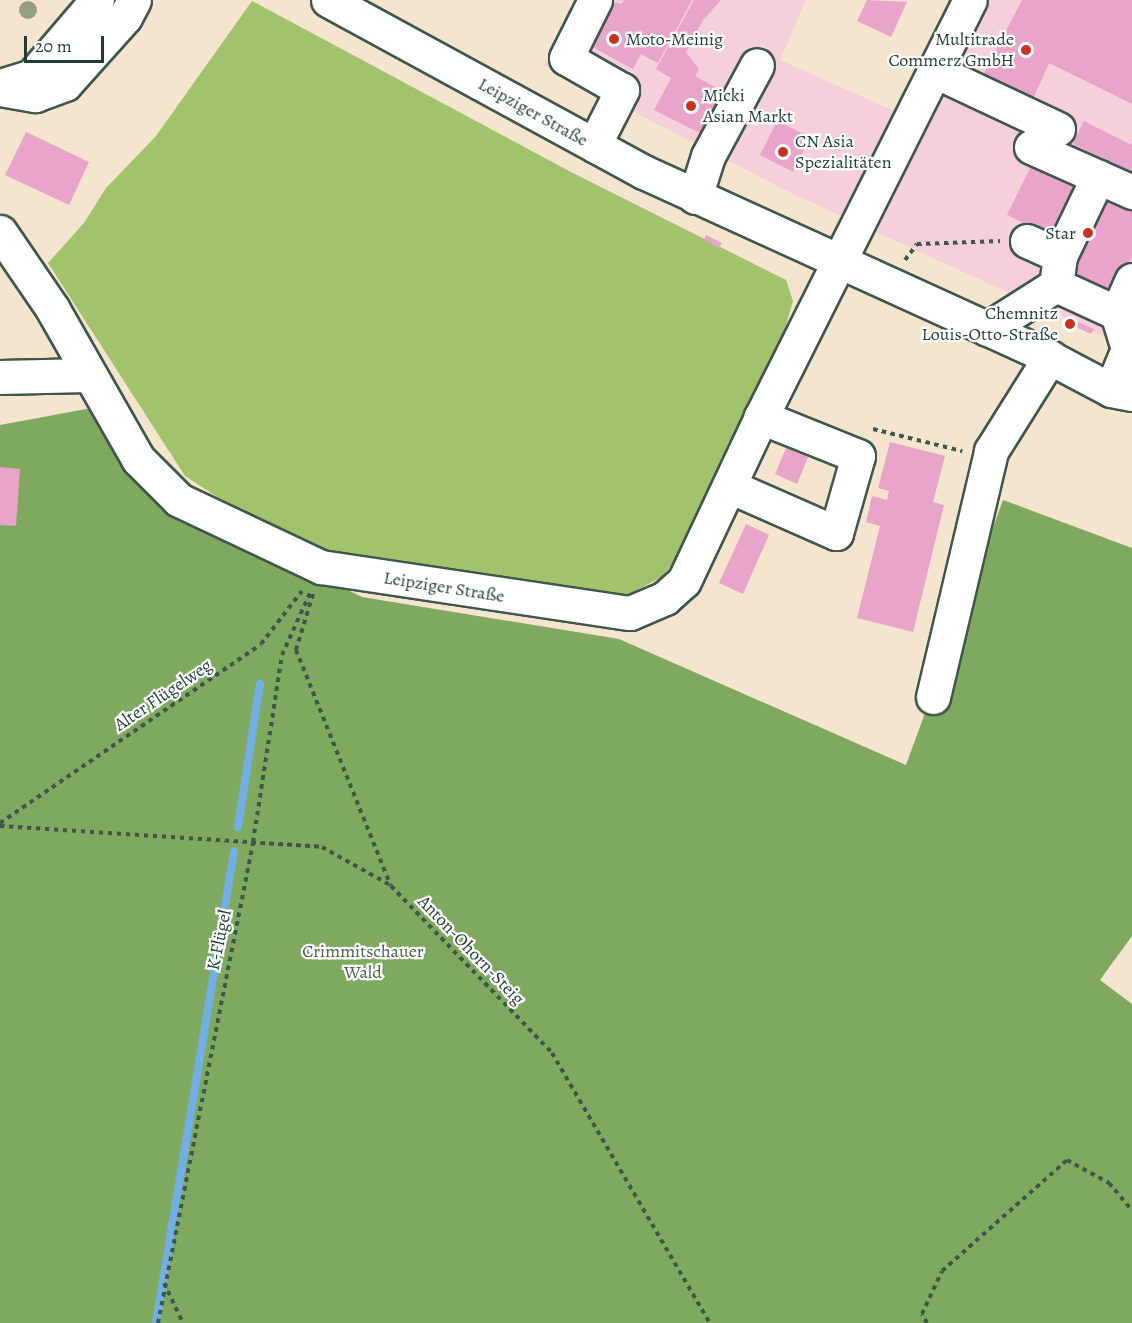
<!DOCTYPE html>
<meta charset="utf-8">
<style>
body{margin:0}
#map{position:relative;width:1132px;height:1323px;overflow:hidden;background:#f5e5ce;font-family:Alegreya,serif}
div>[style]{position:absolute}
.built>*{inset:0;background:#f5cfda}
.green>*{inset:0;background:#a0c36c}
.forest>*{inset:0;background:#80a960}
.stream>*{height:8px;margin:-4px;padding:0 4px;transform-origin:4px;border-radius:4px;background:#72afe4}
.building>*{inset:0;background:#e8a4c9}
.path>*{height:4px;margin-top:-2px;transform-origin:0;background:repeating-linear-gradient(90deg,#3f564b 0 4.5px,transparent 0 9px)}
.roads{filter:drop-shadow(2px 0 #3f564b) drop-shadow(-2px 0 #3f564b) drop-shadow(0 2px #3f564b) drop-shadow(0 -2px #3f564b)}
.minor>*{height:33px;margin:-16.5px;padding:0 16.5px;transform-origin:16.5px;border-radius:16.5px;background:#fff}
.major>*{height:33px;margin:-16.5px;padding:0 16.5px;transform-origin:16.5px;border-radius:16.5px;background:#fff}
.trees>*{width:18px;height:18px;margin:-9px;border-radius:50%;background:#959f83}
.dots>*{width:16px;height:16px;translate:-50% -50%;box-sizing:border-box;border:3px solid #fff;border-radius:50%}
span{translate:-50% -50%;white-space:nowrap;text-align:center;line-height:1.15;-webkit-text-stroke:4.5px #fff;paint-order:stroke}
.poi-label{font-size:18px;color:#1f3d34}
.left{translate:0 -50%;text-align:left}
.right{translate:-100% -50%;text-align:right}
.street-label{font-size:18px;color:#1f3d34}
.park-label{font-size:18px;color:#466545}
.scale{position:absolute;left:24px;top:36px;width:80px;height:27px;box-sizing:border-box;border:3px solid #1f3d34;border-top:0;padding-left:8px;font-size:18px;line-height:21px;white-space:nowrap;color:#1f3d34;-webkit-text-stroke:4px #fff;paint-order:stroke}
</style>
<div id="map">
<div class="built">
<div style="clip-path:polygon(577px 0,806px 0,780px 60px,910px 118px,964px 0,1132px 0,1132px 349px,793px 194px,543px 65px)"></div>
</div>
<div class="green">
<div style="clip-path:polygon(252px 1px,569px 171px,786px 280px,793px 301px,783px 336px,677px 560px,660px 578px,618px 600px,482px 581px,321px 549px,257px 523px,185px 476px,48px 263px,84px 223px,106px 188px,156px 136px)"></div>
</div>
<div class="forest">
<div style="clip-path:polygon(97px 407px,170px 503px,362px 597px,619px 639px,906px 765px,1003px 500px,1132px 548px,1132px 936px,1100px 980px,1132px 1004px,1132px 1323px,0 1323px,0 425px)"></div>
</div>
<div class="stream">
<div style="left:238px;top:827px;width:145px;rotate:-81.3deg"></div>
<div style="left:156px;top:1323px;width:478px;rotate:-80.6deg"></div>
</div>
<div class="building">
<div style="clip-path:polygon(608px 0,621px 4px,624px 0,692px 0,658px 63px,641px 54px,633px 69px,585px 43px)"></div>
<div style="clip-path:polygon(694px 0,721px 0,703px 20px,686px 52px,699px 69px,695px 76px,715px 87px,711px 94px,727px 102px,708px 137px,654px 110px,671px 78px,656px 69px)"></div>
<div style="clip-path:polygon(867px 0,907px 2px,891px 37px,857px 21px)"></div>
<div style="clip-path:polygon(1022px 0,1132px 0,1132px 104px,1049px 63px,1033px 99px,983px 75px)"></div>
<div style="clip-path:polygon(777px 121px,810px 137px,793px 172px,760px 155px)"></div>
<div style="clip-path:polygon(1084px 121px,1132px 145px,1132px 172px,1073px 144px)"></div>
<div style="clip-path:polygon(26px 132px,89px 162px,69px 205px,5px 175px)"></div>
<div style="clip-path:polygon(1037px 154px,1132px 198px,1132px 256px,1105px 314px,1061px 294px,1082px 250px,1007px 215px)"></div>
<div style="clip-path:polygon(706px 235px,722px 243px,719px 248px,704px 240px)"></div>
<div style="clip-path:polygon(1078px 322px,1094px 329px,1091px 334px,1076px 327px)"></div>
<div style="clip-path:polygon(890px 442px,945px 456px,933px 502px,944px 505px,913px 632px,857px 618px,880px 526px,866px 522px,872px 496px,887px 500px,889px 491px,878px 488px)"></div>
<div style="clip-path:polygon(786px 448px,808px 457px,797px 484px,775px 474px)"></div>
<div style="clip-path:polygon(0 467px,20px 469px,16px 526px,0 525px)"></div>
<div style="clip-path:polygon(746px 524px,769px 535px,743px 594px,719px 583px)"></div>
</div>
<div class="path">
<div style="left:905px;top:260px;width:20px;rotate:-53deg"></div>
<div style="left:917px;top:244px;width:83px;rotate:-2.1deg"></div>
<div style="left:873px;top:429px;width:92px;rotate:13.9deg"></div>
<div style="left:313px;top:594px;width:59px;rotate:106.9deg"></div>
<div style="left:296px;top:650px;width:254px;rotate:68.1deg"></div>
<div style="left:391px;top:886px;width:232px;rotate:46deg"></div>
<div style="left:552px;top:1053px;width:313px;rotate:59.7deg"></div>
<div style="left:0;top:823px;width:316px;rotate:-34.4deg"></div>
<div style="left:261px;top:644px;width:67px;rotate:-52.3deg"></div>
<div style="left:0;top:826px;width:323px;rotate:3.7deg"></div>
<div style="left:322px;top:847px;width:78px;rotate:29.2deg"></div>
<div style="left:164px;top:1283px;width:44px;rotate:64.6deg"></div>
<div style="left:158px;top:1323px;width:490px;rotate:-78.8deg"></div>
<div style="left:253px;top:842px;width:189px;rotate:-81.2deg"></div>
<div style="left:282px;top:655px;width:68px;rotate:-65.7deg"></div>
<div style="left:927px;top:1323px;width:10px;rotate:-119deg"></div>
<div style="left:922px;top:1314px;width:47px;rotate:-65.1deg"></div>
<div style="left:942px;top:1271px;width:167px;rotate:-41.6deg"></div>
<div style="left:1067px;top:1160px;width:48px;rotate:28.7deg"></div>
<div style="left:1109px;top:1183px;width:35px;rotate:50deg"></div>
</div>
<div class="roads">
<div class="minor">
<div style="left:935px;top:71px;width:136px;rotate:25.2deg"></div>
<div style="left:0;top:86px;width:34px;rotate:-17deg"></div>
<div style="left:32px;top:76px;width:100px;rotate:-49.5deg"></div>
<div style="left:0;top:89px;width:36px;rotate:10deg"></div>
<div style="left:35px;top:95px;width:32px;rotate:-20deg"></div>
<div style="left:65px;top:84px;width:90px;rotate:-48.2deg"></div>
<div style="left:125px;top:17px;width:19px;rotate:-62deg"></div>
<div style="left:594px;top:145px;width:62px;rotate:-63deg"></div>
<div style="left:622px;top:90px;width:64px;rotate:-150.3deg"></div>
<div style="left:566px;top:58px;width:65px;rotate:-63.4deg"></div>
<div style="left:1031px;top:147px;width:111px;rotate:24deg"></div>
<div style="left:695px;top:197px;width:43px;rotate:-72.4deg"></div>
<div style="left:708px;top:156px;width:103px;rotate:-61.7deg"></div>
<div style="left:0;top:232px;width:92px;rotate:55.6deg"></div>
<div style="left:52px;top:308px;width:174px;rotate:60.3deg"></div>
<div style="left:138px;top:459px;width:58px;rotate:45deg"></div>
<div style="left:179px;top:500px;width:157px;rotate:25.3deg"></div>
<div style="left:321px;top:567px;width:312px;rotate:8.5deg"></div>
<div style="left:630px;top:613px;width:38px;rotate:-23deg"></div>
<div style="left:665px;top:598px;width:25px;rotate:-42deg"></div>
<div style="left:684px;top:581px;width:181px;rotate:-64.8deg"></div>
<div style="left:761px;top:417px;width:466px;rotate:-63.4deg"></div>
<div style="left:1027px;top:241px;width:36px;rotate:24deg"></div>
<div style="left:1056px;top:285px;width:29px;rotate:-82deg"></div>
<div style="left:1060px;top:256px;width:88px;rotate:-64.3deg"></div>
<div style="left:1056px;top:285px;width:67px;rotate:24.7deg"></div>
<div style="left:987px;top:329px;width:82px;rotate:-32.5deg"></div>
<div style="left:0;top:377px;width:88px;rotate:-1.3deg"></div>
<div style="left:1111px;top:390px;width:44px;rotate:-67.5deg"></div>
<div style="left:1128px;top:349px;width:38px;rotate:-107deg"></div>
<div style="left:1117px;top:313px;width:36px;rotate:-66deg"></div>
<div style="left:729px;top:486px;width:117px;rotate:23.7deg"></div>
<div style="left:836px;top:533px;width:80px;rotate:-74.1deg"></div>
<div style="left:858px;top:456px;width:105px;rotate:-158.1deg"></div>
<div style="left:933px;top:697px;width:253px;rotate:-76.7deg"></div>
<div style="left:991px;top:451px;width:111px;rotate:-57.9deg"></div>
</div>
<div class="major">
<div style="left:328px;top:0;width:360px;rotate:28.6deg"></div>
<div style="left:644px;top:172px;width:439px;rotate:24.5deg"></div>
<div style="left:1043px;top:354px;width:77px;rotate:27.9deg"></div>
<div style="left:1111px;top:390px;width:21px;rotate:11deg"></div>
</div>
</div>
<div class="trees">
<div style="left:28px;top:10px"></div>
</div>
<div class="dots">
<div style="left:614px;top:39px;background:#c8321e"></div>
<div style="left:1026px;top:50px;background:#c8321e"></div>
<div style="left:691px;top:106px;background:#c8321e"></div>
<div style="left:783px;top:152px;background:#c8321e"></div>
<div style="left:1088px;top:233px;background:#c8321e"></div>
<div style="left:1070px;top:324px;background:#c8321e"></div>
</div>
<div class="poi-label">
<span class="left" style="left:626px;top:39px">Moto-Meinig</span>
<span class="right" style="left:1014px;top:50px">Multitrade<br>Commerz GmbH</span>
<span class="left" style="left:703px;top:106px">Micki<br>Asian Markt</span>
<span class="left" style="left:795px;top:152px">CN Asia<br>Spezialitäten</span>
<span class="right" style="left:1076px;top:233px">Star</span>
<span class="right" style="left:1058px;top:324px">Chemnitz<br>Louis-Otto-Straße</span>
</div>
<div class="street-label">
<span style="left:533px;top:112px;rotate:29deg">Leipziger Straße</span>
<span style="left:444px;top:587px;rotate:9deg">Leipziger Straße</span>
<span style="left:163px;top:695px;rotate:-34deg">Alter Flügelweg</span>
<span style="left:219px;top:940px;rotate:-78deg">K-Flügel</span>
<span style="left:471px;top:950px;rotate:46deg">Anton-Ohorn-Steig</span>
</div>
<div class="park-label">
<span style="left:363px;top:962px">Crimmitschauer<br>Wald</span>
</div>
<div class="scale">20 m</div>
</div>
